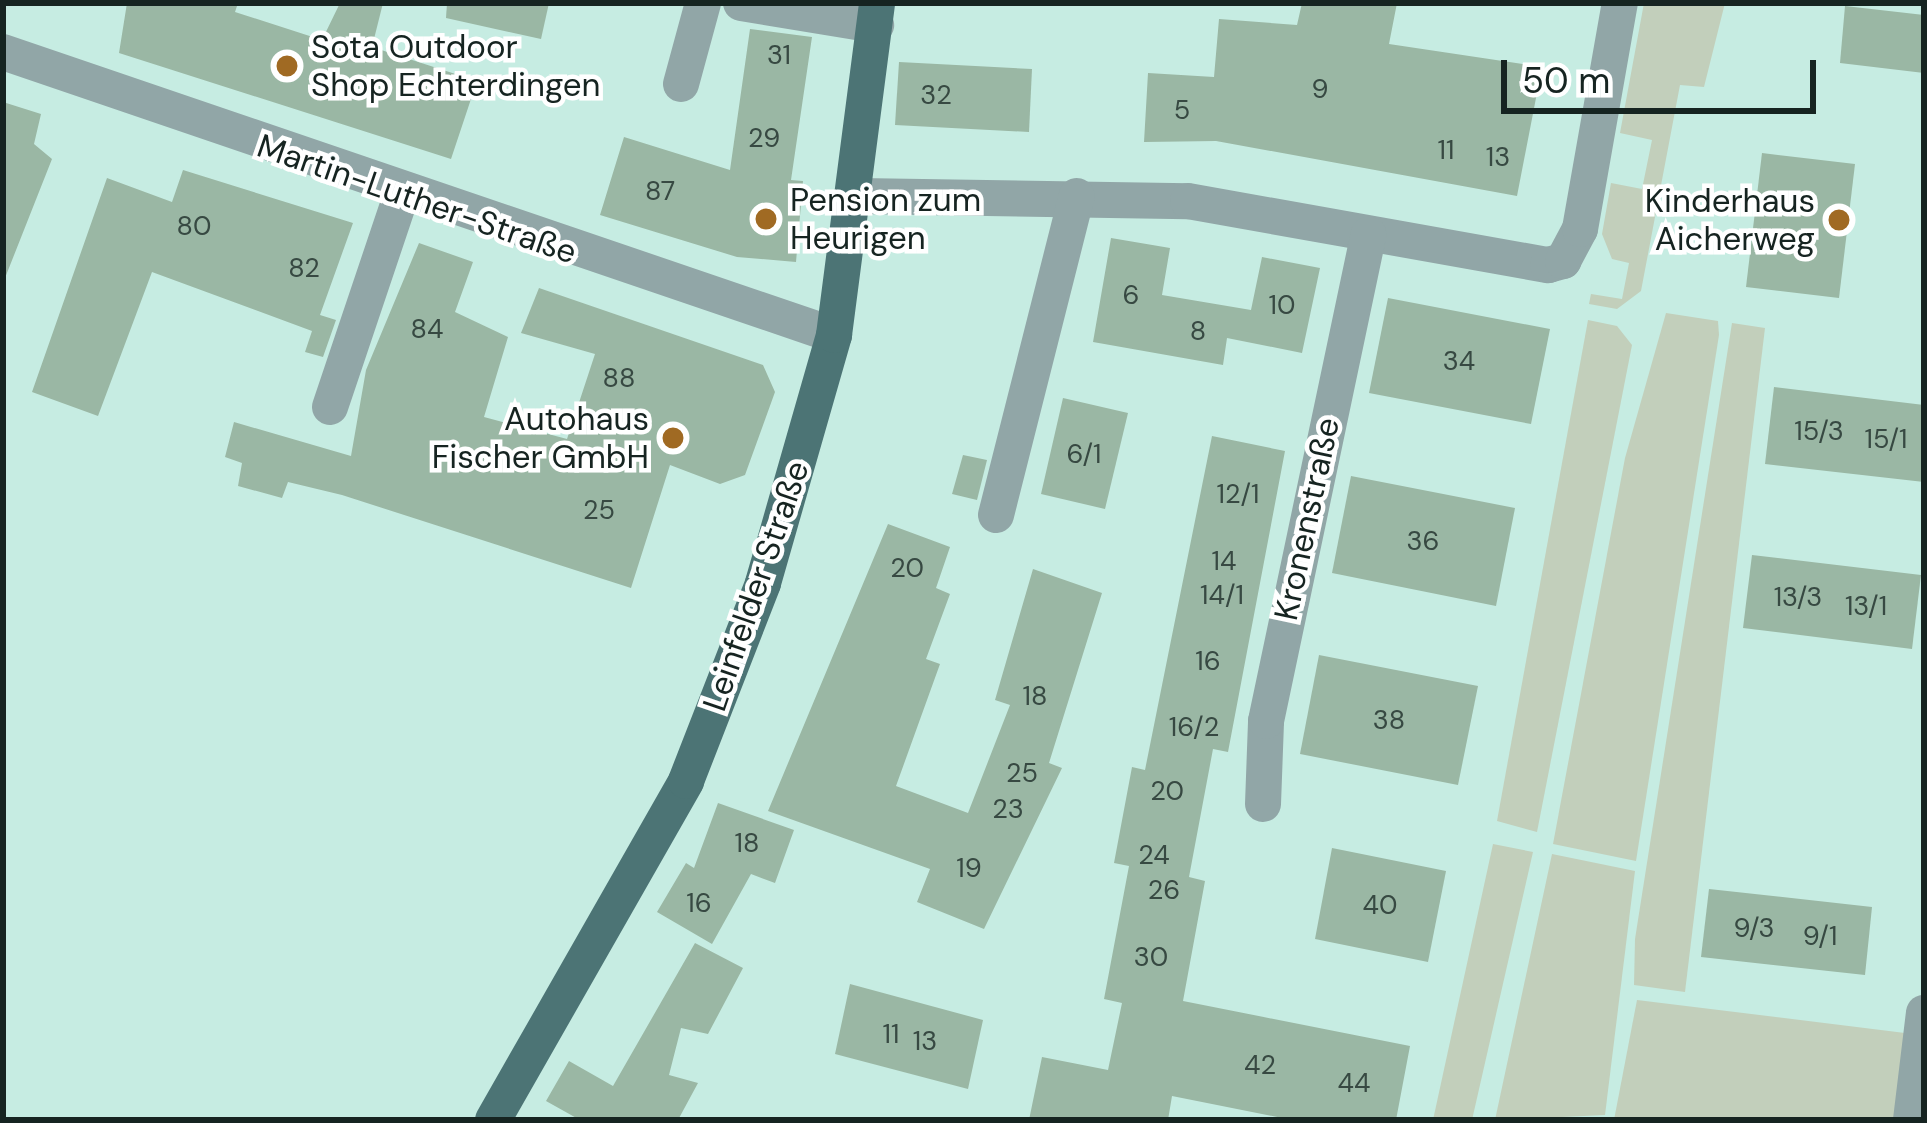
<!DOCTYPE html>
<meta charset="utf-8">
<style>
body{margin:0}
#map{position:relative;width:1927px;height:1123px;overflow:hidden;background:#c6ece2;font-family:"DM Sans",sans-serif}
div>[style]{position:absolute}
.green>*{inset:0;background:#c2cfbb}
.building>*{inset:0;background:#9ab7a4}
.minor>*{height:36px;margin:-18px;padding:0 18px;transform-origin:18px;border-radius:18px;background:#91a6a7}
.major>*{height:36px;margin:-18px;padding:0 18px;transform-origin:18px;border-radius:18px;background:#4c7475}
.dots>*{width:33px;height:33px;translate:-50% -50%;box-sizing:border-box;border:6px solid #fff;border-radius:50%}
span{translate:-50% -50%;white-space:nowrap;text-align:center;line-height:1.15;-webkit-text-stroke:9px #fff;paint-order:stroke}
.number-label{font-size:27px;color:#374942}
.number-label span{-webkit-text-stroke-width:0}
.poi-label{font-size:33px;color:#162421}
.left{translate:0 -50%;text-align:left}
.right{translate:-100% -50%;text-align:right}
.street-label{font-size:33px;color:#162421}
.frame{position:absolute;inset:0;border:6px solid #162421;pointer-events:none}
.scale{position:absolute;left:1501px;top:60px;width:315px;height:54px;box-sizing:border-box;border:6px solid #162421;border-top:0;padding-left:15px;font-size:36px;line-height:42px;white-space:nowrap;color:#162421;-webkit-text-stroke:9px #fff;paint-order:stroke}
</style>
<div id="map">
<div class="green">
<div style="clip-path:polygon(1644px 3px,1725px 3px,1704px 87px,1680px 85px,1641px 291px,1617px 309px,1589px 304px,1591px 294px,1622px 299px,1629px 263px,1612px 259px,1602px 234px,1611px 183px,1642px 189px,1652px 140px,1620px 133px)"></div>
<div style="clip-path:polygon(1666px 313px,1718px 321px,1719px 335px,1636px 861px,1553px 844px,1625px 458px)"></div>
<div style="clip-path:polygon(1588px 320px,1617px 326px,1632px 345px,1537px 832px,1497px 821px)"></div>
<div style="clip-path:polygon(1732px 323px,1765px 328px,1685px 992px,1634px 985px,1635px 939px)"></div>
<div style="clip-path:polygon(1493px 844px,1533px 852px,1472px 1120px,1433px 1120px)"></div>
<div style="clip-path:polygon(1552px 854px,1635px 871px,1605px 1115px,1495px 1120px)"></div>
<div style="clip-path:polygon(1637px 1000px,1905px 1033px,1895px 1120px,1614px 1120px)"></div>
</div>
<div class="building">
<div style="clip-path:polygon(127px 3px,238px 3px,235px 12px,322px 40px,340px 3px,383px 3px,372px 47px,477px 81px,451px 159px,119px 53px)"></div>
<div style="clip-path:polygon(447px 3px,549px 3px,541px 39px,446px 18px)"></div>
<div style="clip-path:polygon(1302px 3px,1397px 3px,1389px 44px,1542px 67px,1517px 196px,1216px 141px,1144px 142px,1148px 73px,1214px 77px,1219px 19px,1297px 25px)"></div>
<div style="clip-path:polygon(1845px 6px,1924px 15px,1924px 73px,1840px 63px)"></div>
<div style="clip-path:polygon(750px 29px,812px 37px,791px 180px,803px 181px,796px 262px,737px 257px,600px 215px,624px 137px,730px 170px)"></div>
<div style="clip-path:polygon(899px 62px,1032px 69px,1029px 132px,895px 125px)"></div>
<div style="clip-path:polygon(3px 102px,41px 114px,34px 144px,52px 159px,5px 278px)"></div>
<div style="clip-path:polygon(1762px 153px,1855px 164px,1839px 298px,1746px 287px)"></div>
<div style="clip-path:polygon(183px 170px,353px 223px,320px 315px,336px 320px,323px 357px,305px 352px,312px 331px,152px 272px,98px 416px,32px 392px,107px 178px,172px 202px)"></div>
<div style="clip-path:polygon(1111px 238px,1170px 248px,1162px 295px,1251px 310px,1262px 257px,1320px 268px,1302px 353px,1227px 338px,1223px 365px,1093px 342px)"></div>
<div style="clip-path:polygon(419px 243px,473px 262px,455px 312px,508px 337px,484px 417px,567px 439px,595px 354px,521px 333px,539px 288px,763px 365px,775px 392px,745px 475px,720px 484px,670px 465px,631px 588px,342px 495px,288px 482px,282px 498px,238px 486px,242px 463px,225px 457px,234px 422px,351px 456px,366px 370px)"></div>
<div style="clip-path:polygon(1388px 298px,1550px 329px,1531px 424px,1369px 393px)"></div>
<div style="clip-path:polygon(1774px 387px,1924px 405px,1924px 482px,1765px 464px)"></div>
<div style="clip-path:polygon(1063px 398px,1128px 413px,1105px 509px,1041px 494px)"></div>
<div style="clip-path:polygon(1212px 436px,1285px 451px,1228px 752px,1213px 749px,1189px 877px,1205px 881px,1183px 1001px,1410px 1046px,1396px 1120px,1292px 1120px,1172px 1096px,1168px 1120px,1029px 1120px,1042px 1057px,1108px 1070px,1122px 1003px,1104px 999px,1129px 866px,1114px 863px,1132px 767px,1145px 770px)"></div>
<div style="clip-path:polygon(963px 455px,987px 460px,977px 500px,952px 494px)"></div>
<div style="clip-path:polygon(1351px 476px,1515px 508px,1496px 606px,1332px 573px)"></div>
<div style="clip-path:polygon(888px 524px,950px 547px,936px 588px,950px 594px,926px 659px,940px 664px,896px 786px,968px 813px,1010px 705px,995px 700px,1033px 569px,1102px 593px,1049px 763px,1062px 768px,984px 929px,917px 902px,930px 869px,768px 811px)"></div>
<div style="clip-path:polygon(1752px 555px,1921px 575px,1912px 649px,1743px 628px)"></div>
<div style="clip-path:polygon(1319px 655px,1478px 686px,1458px 785px,1300px 754px)"></div>
<div style="clip-path:polygon(718px 803px,794px 830px,775px 883px,751px 874px,712px 944px,657px 912px,686px 863px,694px 868px)"></div>
<div style="clip-path:polygon(1332px 848px,1446px 871px,1428px 962px,1315px 939px)"></div>
<div style="clip-path:polygon(1709px 889px,1872px 907px,1865px 975px,1701px 957px)"></div>
<div style="clip-path:polygon(695px 943px,743px 968px,708px 1034px,681px 1028px,669px 1075px,698px 1083px,678px 1120px,580px 1120px,546px 1101px,569px 1061px,613px 1086px)"></div>
<div style="clip-path:polygon(850px 984px,983px 1020px,968px 1089px,835px 1054px)"></div>
</div>
<div class="minor">
<div style="left:741px;top:3px;width:137px;rotate:9.3deg"></div>
<div style="left:3px;top:52px;width:878px;rotate:18.81deg"></div>
<div style="left:681px;top:84px;width:84px;rotate:-74.8deg"></div>
<div style="left:859px;top:196px;width:329px;rotate:0.9deg"></div>
<div style="left:1188px;top:201px;width:366px;rotate:10.1deg"></div>
<div style="left:1548px;top:265px;width:16px;rotate:-15deg"></div>
<div style="left:1563px;top:261px;width:36px;rotate:-62deg"></div>
<div style="left:1580px;top:229px;width:230px;rotate:-80deg"></div>
<div style="left:330px;top:407px;width:226px;rotate:-71.4deg"></div>
<div style="left:996px;top:515px;width:329px;rotate:-75.8deg"></div>
<div style="left:1263px;top:804px;width:83px;rotate:-87.9deg"></div>
<div style="left:1266px;top:721px;width:497px;rotate:-78.1deg"></div>
<div style="left:1911px;top:1120px;width:108px;rotate:-83.1deg"></div>
</div>
<div class="major">
<div style="left:493px;top:1120px;width:390px;rotate:-60.3deg"></div>
<div style="left:686px;top:781px;width:212px;rotate:-68.7deg"></div>
<div style="left:763px;top:583px;width:258px;rotate:-74deg"></div>
<div style="left:834px;top:335px;width:335px;rotate:-82.6deg"></div>
</div>
<div class="dots">
<div style="left:287px;top:66px;background:#a06a23"></div>
<div style="left:766px;top:219px;background:#a06a23"></div>
<div style="left:1839px;top:220px;background:#a06a23"></div>
<div style="left:673px;top:438px;background:#a06a23"></div>
</div>
<div class="number-label">
<span style="left:779px;top:55px">31</span>
<span style="left:1320px;top:89px">9</span>
<span style="left:936px;top:95px">32</span>
<span style="left:1182px;top:110px">5</span>
<span style="left:764px;top:138px">29</span>
<span style="left:1446px;top:150px">11</span>
<span style="left:1498px;top:157px">13</span>
<span style="left:660px;top:191px">87</span>
<span style="left:194px;top:226px">80</span>
<span style="left:304px;top:268px">82</span>
<span style="left:1131px;top:295px">6</span>
<span style="left:1282px;top:305px">10</span>
<span style="left:427px;top:329px">84</span>
<span style="left:1198px;top:331px">8</span>
<span style="left:1459px;top:361px">34</span>
<span style="left:619px;top:378px">88</span>
<span style="left:1819px;top:431px">15/3</span>
<span style="left:1886px;top:439px">15/1</span>
<span style="left:1084px;top:454px">6/1</span>
<span style="left:1238px;top:494px">12/1</span>
<span style="left:599px;top:510px">25</span>
<span style="left:1423px;top:541px">36</span>
<span style="left:1224px;top:561px">14</span>
<span style="left:907px;top:568px">20</span>
<span style="left:1222px;top:595px">14/1</span>
<span style="left:1798px;top:597px">13/3</span>
<span style="left:1866px;top:606px">13/1</span>
<span style="left:1208px;top:661px">16</span>
<span style="left:1035px;top:696px">18</span>
<span style="left:1389px;top:720px">38</span>
<span style="left:1194px;top:727px">16/2</span>
<span style="left:1022px;top:773px">25</span>
<span style="left:1167px;top:791px">20</span>
<span style="left:1008px;top:809px">23</span>
<span style="left:747px;top:843px">18</span>
<span style="left:1154px;top:855px">24</span>
<span style="left:969px;top:868px">19</span>
<span style="left:1164px;top:890px">26</span>
<span style="left:699px;top:903px">16</span>
<span style="left:1380px;top:905px">40</span>
<span style="left:1754px;top:928px">9/3</span>
<span style="left:1820px;top:936px">9/1</span>
<span style="left:1151px;top:957px">30</span>
<span style="left:891px;top:1034px">11</span>
<span style="left:925px;top:1041px">13</span>
<span style="left:1260px;top:1065px">42</span>
<span style="left:1354px;top:1083px">44</span>
</div>
<div class="poi-label">
<span class="left" style="left:311px;top:66px">Sota Outdoor<br>Shop Echterdingen</span>
<span class="left" style="left:790px;top:219px">Pension zum<br>Heurigen</span>
<span class="right" style="left:1815px;top:220px">Kinderhaus<br>Aicherweg</span>
<span class="right" style="left:649px;top:438px">Autohaus<br>Fischer GmbH</span>
</div>
<div class="street-label">
<span style="left:417px;top:199px;rotate:19deg">Martin-Luther-Straße</span>
<span style="left:1307px;top:519px;rotate:-78deg">Kronenstraße</span>
<span style="left:756px;top:586px;rotate:-71deg">Leinfelder Straße</span>
</div>
<div class="frame"></div>
<div class="scale">50 m</div>
</div>
